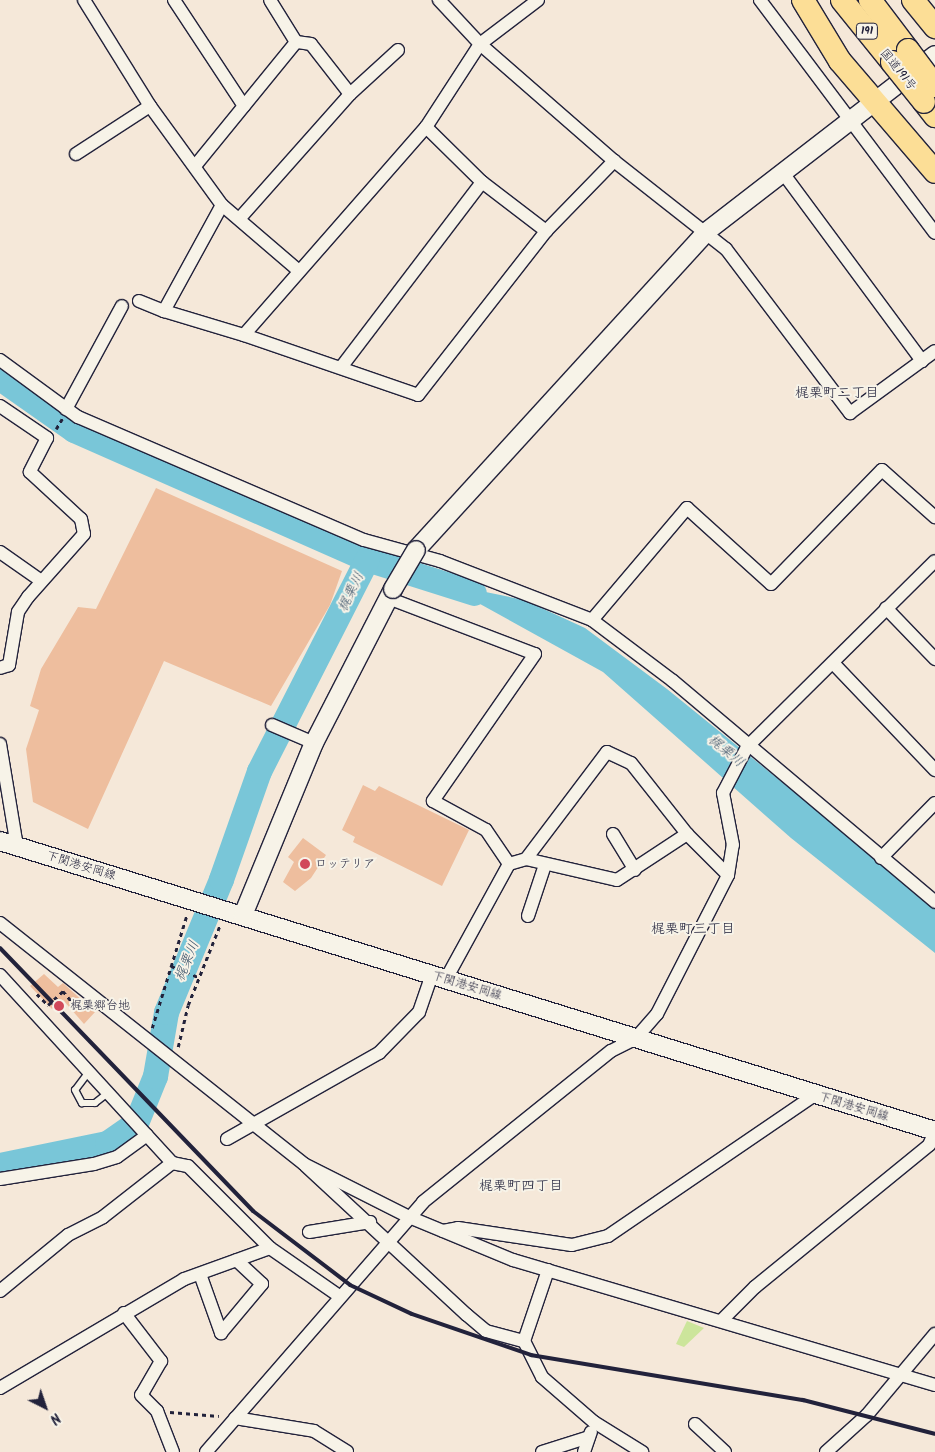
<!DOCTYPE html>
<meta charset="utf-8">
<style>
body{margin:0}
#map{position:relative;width:935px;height:1452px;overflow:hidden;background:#f5e8d9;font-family:Kalam,"Klee One",sans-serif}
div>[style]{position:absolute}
.green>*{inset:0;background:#cce59b}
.water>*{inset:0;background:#79c6d8}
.river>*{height:25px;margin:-12.5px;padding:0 12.5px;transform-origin:12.5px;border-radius:12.5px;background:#79c6d8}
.building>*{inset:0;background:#eebe9e}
.path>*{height:2.5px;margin-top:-1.25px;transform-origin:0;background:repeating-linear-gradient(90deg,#22223b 0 4px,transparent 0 8px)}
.roads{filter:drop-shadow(1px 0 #22223b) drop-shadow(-1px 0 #22223b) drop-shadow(0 1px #22223b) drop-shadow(0 -1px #22223b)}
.lane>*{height:6px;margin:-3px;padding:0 3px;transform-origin:3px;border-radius:3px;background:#f7f3e8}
.street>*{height:12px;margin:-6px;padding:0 6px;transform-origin:6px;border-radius:6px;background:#f7f3e8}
.secondary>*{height:18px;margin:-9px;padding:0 9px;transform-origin:9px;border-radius:9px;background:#f7f3e8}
.highway>*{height:22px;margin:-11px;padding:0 11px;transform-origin:11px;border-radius:11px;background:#fcde96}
.rail>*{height:4px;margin:-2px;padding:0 2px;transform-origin:2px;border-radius:2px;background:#22223b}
.path-bridge>*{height:2.5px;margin-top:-1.25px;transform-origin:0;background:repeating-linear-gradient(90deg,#22223b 0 4px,transparent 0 8px)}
.bridges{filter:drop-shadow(1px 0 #22223b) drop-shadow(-1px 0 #22223b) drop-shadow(0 1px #22223b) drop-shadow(0 -1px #22223b)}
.secondary-bridge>*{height:18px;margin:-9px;padding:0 9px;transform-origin:9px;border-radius:9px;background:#f7f3e8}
.highway-bridge>*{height:22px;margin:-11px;padding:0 11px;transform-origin:11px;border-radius:11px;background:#fcde96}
.dots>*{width:14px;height:14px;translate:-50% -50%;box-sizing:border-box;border:2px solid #f7f3e8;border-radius:50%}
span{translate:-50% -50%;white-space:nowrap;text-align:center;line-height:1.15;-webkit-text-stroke:4px #f7f3e8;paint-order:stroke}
.shield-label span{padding:1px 4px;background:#f7f3e8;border:1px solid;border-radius:4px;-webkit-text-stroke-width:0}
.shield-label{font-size:11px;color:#22223b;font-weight:700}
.street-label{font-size:12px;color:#22223b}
.poi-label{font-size:12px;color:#22223b}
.left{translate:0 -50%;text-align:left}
.neighbourhood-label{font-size:14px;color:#22223b}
.water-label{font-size:14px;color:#3c536a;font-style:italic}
.north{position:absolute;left:20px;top:1382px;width:50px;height:50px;-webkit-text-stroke:4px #f7f3e8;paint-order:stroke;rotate:139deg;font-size:14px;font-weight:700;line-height:20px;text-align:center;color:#22223b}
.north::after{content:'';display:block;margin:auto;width:18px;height:22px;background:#22223b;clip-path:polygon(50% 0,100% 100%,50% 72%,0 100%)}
</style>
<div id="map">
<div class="green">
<div style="clip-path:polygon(687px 1321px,704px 1328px,684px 1347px,676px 1344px)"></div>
</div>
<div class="water">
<div style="clip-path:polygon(442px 583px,524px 600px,585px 628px,667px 689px,935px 906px,935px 953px,791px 838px,603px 672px)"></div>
</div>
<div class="river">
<div style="left:0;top:378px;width:90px;rotate:35.1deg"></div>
<div style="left:74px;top:430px;width:320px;rotate:23.8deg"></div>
<div style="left:367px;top:559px;width:112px;rotate:17.6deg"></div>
<div style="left:0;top:1165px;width:109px;rotate:-11.6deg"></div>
<div style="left:107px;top:1143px;width:35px;rotate:-35deg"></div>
<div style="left:136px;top:1123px;width:51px;rotate:-68deg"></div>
<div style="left:155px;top:1076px;width:65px;rotate:-80.2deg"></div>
<div style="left:166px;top:1012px;width:144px;rotate:-67.5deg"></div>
<div style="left:221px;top:879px;width:114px;rotate:-70.6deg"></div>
<div style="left:259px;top:771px;width:238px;rotate:-63deg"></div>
</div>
<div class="building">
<div style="clip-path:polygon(156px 488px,342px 571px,330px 605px,271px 706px,164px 661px,88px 829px,33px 802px,26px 749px,39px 710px,30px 706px,41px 669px,78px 607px,96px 609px)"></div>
<div style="clip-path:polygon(363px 785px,375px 791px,379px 786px,469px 830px,442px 886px,353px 842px,355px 837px,342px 830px)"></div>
<div style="clip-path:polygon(303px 838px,326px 855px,311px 878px,295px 891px,283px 882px,294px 862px,288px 857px)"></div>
<div style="clip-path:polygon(44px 974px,58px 987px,63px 983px,95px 1012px,84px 1024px,63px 1000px,52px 1009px,30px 986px)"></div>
</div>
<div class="path">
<div style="left:56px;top:429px;width:12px;rotate:-59deg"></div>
<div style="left:171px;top:966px;width:29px;rotate:22deg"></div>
<div style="left:63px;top:991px;width:16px;rotate:50deg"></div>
<div style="left:37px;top:994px;width:16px;rotate:45deg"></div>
<div style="left:152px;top:1028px;width:119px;rotate:-72.9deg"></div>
<div style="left:178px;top:1047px;width:43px;rotate:-76.6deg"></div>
<div style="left:188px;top:1005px;width:86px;rotate:-68.2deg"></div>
<div style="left:170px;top:1412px;width:49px;rotate:4.7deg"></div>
</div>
<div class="roads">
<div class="lane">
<div style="left:88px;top:1073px;width:21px;rotate:127deg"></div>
<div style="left:75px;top:1090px;width:15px;rotate:62deg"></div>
<div style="left:82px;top:1103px;width:13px"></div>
<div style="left:95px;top:1103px;width:16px;rotate:-38deg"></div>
</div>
<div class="street">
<div style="left:84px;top:0;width:125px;rotate:58.1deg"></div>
<div style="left:150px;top:106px;width:122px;rotate:54deg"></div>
<div style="left:222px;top:205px;width:101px;rotate:40.6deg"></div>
<div style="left:174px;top:0;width:127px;rotate:56.6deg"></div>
<div style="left:439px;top:0;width:60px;rotate:47deg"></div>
<div style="left:480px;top:44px;width:178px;rotate:41.1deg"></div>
<div style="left:614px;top:161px;width:142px;rotate:38.2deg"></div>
<div style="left:726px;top:249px;width:206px;rotate:52.9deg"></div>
<div style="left:850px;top:413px;width:105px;rotate:-36.1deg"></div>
<div style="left:538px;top:0;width:73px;rotate:142.8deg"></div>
<div style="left:480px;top:44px;width:99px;rotate:123deg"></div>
<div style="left:426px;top:127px;width:276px;rotate:131.2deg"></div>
<div style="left:244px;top:335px;width:184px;rotate:19deg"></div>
<div style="left:418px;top:395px;width:208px;rotate:-52deg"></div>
<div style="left:546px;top:231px;width:98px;rotate:-45.8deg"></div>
<div style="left:760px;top:0;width:291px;rotate:53.1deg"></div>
<div style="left:350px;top:94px;width:65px;rotate:-42.5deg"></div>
<div style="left:426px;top:127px;width:78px;rotate:44.5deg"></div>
<div style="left:482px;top:182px;width:81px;rotate:37.4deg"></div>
<div style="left:76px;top:154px;width:88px;rotate:-33deg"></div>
<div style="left:195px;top:166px;width:160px;rotate:-50.8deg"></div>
<div style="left:296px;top:42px;width:49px;rotate:-121.8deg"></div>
<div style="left:783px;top:173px;width:234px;rotate:53.5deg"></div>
<div style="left:222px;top:205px;width:121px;rotate:118.7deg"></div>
<div style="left:164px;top:311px;width:84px;rotate:16.7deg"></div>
<div style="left:240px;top:218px;width:166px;rotate:-48.4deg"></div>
<div style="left:350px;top:94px;width:63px;rotate:-128deg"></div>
<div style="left:311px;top:44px;width:15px;rotate:-172deg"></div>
<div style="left:139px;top:301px;width:27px;rotate:22deg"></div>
<div style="left:0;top:360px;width:97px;rotate:36.2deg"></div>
<div style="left:78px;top:417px;width:311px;rotate:23.3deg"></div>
<div style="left:364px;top:540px;width:79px;rotate:15.4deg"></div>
<div style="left:440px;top:561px;width:163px;rotate:21.2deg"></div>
<div style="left:592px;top:620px;width:101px;rotate:37deg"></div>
<div style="left:673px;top:681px;width:343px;rotate:40.1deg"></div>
<div style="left:342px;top:366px;width:231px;rotate:-52.7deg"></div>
<div style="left:0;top:406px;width:57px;rotate:34.2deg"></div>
<div style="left:47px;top:438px;width:38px;rotate:117deg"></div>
<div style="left:30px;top:472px;width:69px;rotate:42.7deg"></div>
<div style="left:81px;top:519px;width:15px;rotate:79deg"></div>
<div style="left:84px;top:534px;width:84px;rotate:131.6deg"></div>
<div style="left:28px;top:597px;width:18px;rotate:124deg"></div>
<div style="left:18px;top:612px;width:54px;rotate:99.6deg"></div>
<div style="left:9px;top:665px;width:9px;rotate:162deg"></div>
<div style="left:66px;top:409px;width:117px;rotate:-61.5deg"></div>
<div style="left:0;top:552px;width:49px;rotate:35deg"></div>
<div style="left:388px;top:598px;width:157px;rotate:20.9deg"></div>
<div style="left:535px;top:654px;width:179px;rotate:124.8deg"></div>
<div style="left:433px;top:801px;width:60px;rotate:28.7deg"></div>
<div style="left:486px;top:830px;width:41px;rotate:55.9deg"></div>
<div style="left:509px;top:864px;width:18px;rotate:-16deg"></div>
<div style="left:526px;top:859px;width:134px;rotate:-52.9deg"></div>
<div style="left:607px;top:752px;width:26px;rotate:25deg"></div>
<div style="left:631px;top:763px;width:90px;rotate:51.7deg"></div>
<div style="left:687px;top:834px;width:58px;rotate:45deg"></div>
<div style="left:886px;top:608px;width:71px;rotate:46.1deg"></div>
<div style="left:592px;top:620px;width:147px;rotate:-49.7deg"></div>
<div style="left:687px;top:508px;width:113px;rotate:42.1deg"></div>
<div style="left:771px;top:584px;width:159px;rotate:-45.8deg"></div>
<div style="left:882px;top:470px;width:71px;rotate:41.6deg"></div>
<div style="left:833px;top:663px;width:148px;rotate:46.4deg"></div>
<div style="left:272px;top:725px;width:46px;rotate:23.2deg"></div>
<div style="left:0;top:744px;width:104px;rotate:80.6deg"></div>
<div style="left:613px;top:834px;width:42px;rotate:58.6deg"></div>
<div style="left:881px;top:858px;width:77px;rotate:-45.5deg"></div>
<div style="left:526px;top:859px;width:93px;rotate:13deg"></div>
<div style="left:617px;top:880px;width:84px;rotate:-33.3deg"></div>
<div style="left:528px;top:916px;width:54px;rotate:-71.6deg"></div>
<div style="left:0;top:923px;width:388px;rotate:38.4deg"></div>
<div style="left:304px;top:1164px;width:118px;rotate:26.8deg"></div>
<div style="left:409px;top:1217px;width:113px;rotate:22.5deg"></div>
<div style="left:513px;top:1260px;width:440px;rotate:16.5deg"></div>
<div style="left:0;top:975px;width:255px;rotate:47.5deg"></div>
<div style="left:172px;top:1163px;width:16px;rotate:11deg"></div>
<div style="left:188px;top:1166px;width:116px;rotate:45deg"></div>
<div style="left:270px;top:1248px;width:84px;rotate:34.8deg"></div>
<div style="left:446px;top:979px;width:131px;rotate:-61.3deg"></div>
<div style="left:227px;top:1139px;width:175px;rotate:-29.5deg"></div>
<div style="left:379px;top:1053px;width:57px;rotate:-45.7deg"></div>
<div style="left:419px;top:1012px;width:39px;rotate:-71deg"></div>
<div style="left:306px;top:1166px;width:219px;rotate:42.8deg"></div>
<div style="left:467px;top:1315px;width:25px;rotate:40deg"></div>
<div style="left:486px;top:1331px;width:39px;rotate:15deg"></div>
<div style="left:524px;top:1341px;width:40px;rotate:63.4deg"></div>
<div style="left:542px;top:1377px;width:69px;rotate:40.9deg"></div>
<div style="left:594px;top:1422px;width:57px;rotate:32deg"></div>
<div style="left:0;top:1179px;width:95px;rotate:-9.1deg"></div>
<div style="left:94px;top:1164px;width:24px;rotate:-17deg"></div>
<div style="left:117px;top:1157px;width:37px;rotate:-36deg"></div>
<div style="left:443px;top:1231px;width:15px;rotate:-11deg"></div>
<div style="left:458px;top:1228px;width:115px;rotate:8.5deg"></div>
<div style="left:572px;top:1245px;width:37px;rotate:-14deg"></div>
<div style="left:608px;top:1236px;width:250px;rotate:-34.3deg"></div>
<div style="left:309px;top:1232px;width:62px;rotate:-9.3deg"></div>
<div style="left:200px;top:1274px;width:63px;rotate:70.4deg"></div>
<div style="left:221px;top:1333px;width:64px;rotate:-50.1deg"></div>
<div style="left:262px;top:1284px;width:35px;rotate:-137deg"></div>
<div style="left:0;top:1291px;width:88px;rotate:-39.5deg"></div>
<div style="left:68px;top:1235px;width:39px;rotate:-27deg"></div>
<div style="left:103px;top:1217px;width:88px;rotate:-38deg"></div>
<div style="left:124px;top:1313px;width:61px;rotate:52.4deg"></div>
<div style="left:161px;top:1361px;width:39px;rotate:120deg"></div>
<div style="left:141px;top:1395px;width:23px;rotate:45deg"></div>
<div style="left:157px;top:1411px;width:44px;rotate:68.7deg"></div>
<div style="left:721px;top:1321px;width:48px;rotate:-45deg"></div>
<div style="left:755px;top:1287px;width:225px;rotate:-39.2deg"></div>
<div style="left:929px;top:1145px;width:15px;rotate:-67deg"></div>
<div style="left:524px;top:1341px;width:75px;rotate:-71.3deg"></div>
<div style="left:0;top:1388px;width:214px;rotate:-30.6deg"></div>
<div style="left:184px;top:1279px;width:91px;rotate:-19.8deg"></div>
<div style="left:235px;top:1418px;width:80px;rotate:9.3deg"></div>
<div style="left:314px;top:1431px;width:39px;rotate:32deg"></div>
<div style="left:695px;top:1424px;width:41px;rotate:43deg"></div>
<div style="left:206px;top:1452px;width:331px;rotate:-49deg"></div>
<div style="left:423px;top:1202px;width:241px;rotate:-38.8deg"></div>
<div style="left:611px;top:1051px;width:28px;rotate:-27deg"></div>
<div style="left:636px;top:1038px;width:32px;rotate:-49deg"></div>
<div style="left:657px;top:1014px;width:156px;rotate:-62.9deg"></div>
<div style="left:728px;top:875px;width:30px;rotate:-81deg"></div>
<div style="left:733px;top:845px;width:53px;rotate:-100.9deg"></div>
<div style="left:723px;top:793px;width:52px;rotate:-62.4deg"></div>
<div style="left:747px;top:747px;width:264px;rotate:-44.7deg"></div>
<div style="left:542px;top:1452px;width:49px;rotate:-17.7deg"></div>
<div style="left:584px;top:1452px;width:21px;rotate:-71deg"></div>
<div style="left:826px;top:1452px;width:55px;rotate:-42.1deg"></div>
<div style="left:867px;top:1415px;width:106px;rotate:-50deg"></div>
</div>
<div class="secondary">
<div style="left:416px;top:550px;width:430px;rotate:-47.6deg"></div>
<div style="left:706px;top:232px;width:289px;rotate:-37.7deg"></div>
<div style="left:0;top:841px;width:979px;rotate:17.23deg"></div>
<div style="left:243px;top:915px;width:186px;rotate:-67.6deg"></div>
<div style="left:314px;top:743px;width:173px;rotate:-62.8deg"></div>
</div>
<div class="highway">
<div style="left:803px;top:0;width:71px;rotate:58.8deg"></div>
<div style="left:840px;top:61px;width:146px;rotate:49.4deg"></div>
<div style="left:842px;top:0;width:80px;rotate:51.1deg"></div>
<div style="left:870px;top:0;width:63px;rotate:52.8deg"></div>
<div style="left:913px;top:0;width:35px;rotate:51deg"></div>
<div style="left:924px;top:102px;width:18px;rotate:52deg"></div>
</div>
</div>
<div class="rail">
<div style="left:0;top:948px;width:365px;rotate:46.1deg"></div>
<div style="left:253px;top:1211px;width:122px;rotate:37.3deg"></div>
<div style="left:350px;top:1285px;width:68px;rotate:25.1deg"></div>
<div style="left:412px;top:1314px;width:126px;rotate:19deg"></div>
<div style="left:531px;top:1355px;width:276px;rotate:9.4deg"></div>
<div style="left:803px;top:1400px;width:136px;rotate:14.4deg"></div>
</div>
<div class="path-bridge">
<div style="left:48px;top:1005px;width:21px;rotate:-43deg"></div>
</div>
<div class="bridges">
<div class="secondary-bridge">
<div style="left:393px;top:589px;width:45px;rotate:-59.5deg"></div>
</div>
<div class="highway-bridge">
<div style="left:908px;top:50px;width:45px;rotate:53.1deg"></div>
<div style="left:892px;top:62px;width:51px;rotate:51.3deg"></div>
</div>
</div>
<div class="dots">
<div style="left:305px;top:864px;background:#d1495b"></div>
<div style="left:59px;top:1006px;background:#d1495b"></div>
</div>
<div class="shield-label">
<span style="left:867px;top:31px">191</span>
</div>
<div class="street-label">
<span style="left:898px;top:70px;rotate:51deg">国道191号</span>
<span style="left:81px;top:866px;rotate:17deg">下関港安岡線</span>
<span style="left:467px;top:986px;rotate:17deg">下関港安岡線</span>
<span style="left:854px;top:1107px;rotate:17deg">下関港安岡線</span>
</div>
<div class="poi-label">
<span class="left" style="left:315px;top:864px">ロッテリア</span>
<span class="left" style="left:70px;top:1006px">梶栗郷台地</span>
</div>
<div class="neighbourhood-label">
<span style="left:837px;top:393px">梶栗町二丁目</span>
<span style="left:693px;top:929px">梶栗町三丁目</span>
<span style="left:521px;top:1186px">梶栗町四丁目</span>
</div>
<div class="water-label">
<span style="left:351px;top:592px;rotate:-64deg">梶栗川</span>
<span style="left:726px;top:751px;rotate:40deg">梶栗川</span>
<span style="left:187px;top:961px;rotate:-67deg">梶栗川</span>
</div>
<div class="north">N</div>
</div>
